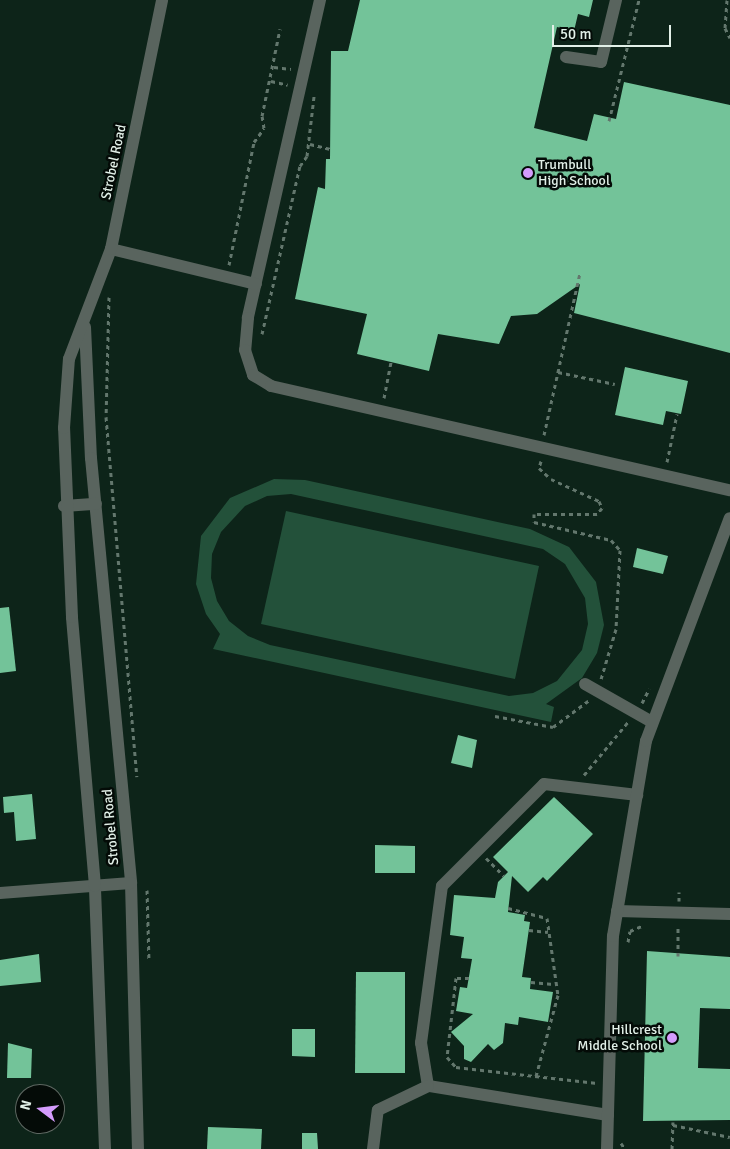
<!DOCTYPE html>
<style>
body{margin:0}
#map{position:relative;width:730px;height:1149px;overflow:hidden;background:#0d2419;font-family:Signika,sans-serif}
div>[style]{position:absolute}
.green>*{inset:0;background:#23513a}
.building>*{inset:0;background:#73c399}
.path>*{height:3px;margin-top:-1.5px;transform-origin:0;background:repeating-linear-gradient(90deg,#63776d 0 4px,transparent 0 8px)}
.minor>*{height:12px;margin:-6px;padding:0 6px;transform-origin:6px;border-radius:6px;background:#59645e}
.dots>*{width:14px;height:14px;translate:-50% -50%;box-sizing:border-box;border:2px solid #040b07;border-radius:50%}
span{translate:-50% -50%;white-space:nowrap;text-align:center;line-height:1.15;-webkit-text-stroke:5px #040b07;paint-order:stroke}
.street-label{font-size:14px;color:#e2f0e8}
.poi-label{font-size:14px;color:#e2f0e8}
.left{translate:0 -50%;text-align:left}
.right{translate:-100% -50%;text-align:right}
.north{position:absolute;left:15px;top:1084px;width:50px;height:50px;box-sizing:border-box;background:#040b07;border:1px solid #5d6761;border-radius:50%;rotate:285deg;font-size:14px;font-weight:700;line-height:20px;text-align:center;color:#e2f0e8}
.north::after{content:'';display:block;margin:auto;width:18px;height:22px;background:#d49cfc;clip-path:polygon(50% 0,100% 100%,50% 72%,0 100%)}
.scale{position:absolute;left:552px;top:25px;width:119px;height:22px;box-sizing:border-box;border:2px solid #e2f0e8;border-top:0;padding-left:6px;font-size:15px;line-height:18px;white-space:nowrap;color:#e2f0e8;-webkit-text-stroke:4px #040b07;paint-order:stroke}
</style>
<div id="map">
<div class="green">
<div style="clip-path:polygon(evenodd,274px 479px,305px 480px,530px 529px,569px 547px,596px 582px,604px 625px,597px 653px,582px 678px,546px 704px,554px 707px,551px 722px,213px 649px,220px 634px,206px 614px,196px 584px,201px 536px,230px 498px,274px 479px,291px 494px,543px 549px,565px 564px,585px 598px,588px 624px,582px 650px,557px 681px,533px 693px,509px 696px,270px 645px,248px 636px,229px 621px,217px 601px,211px 578px,212px 554px,221px 532px,245px 506px,267px 496px,291px 494px)"></div>
<div style="clip-path:polygon(286px 511px,539px 566px,515px 679px,261px 624px)"></div>
</div>
<div class="building">
<div style="clip-path:polygon(360px 0,593px 0,589px 17px,578px 14px,574px 31px,557px 27px,534px 128px,587px 141px,594px 114px,616px 119px,624px 82px,730px 105px,730px 353px,574px 313px,580px 284px,537px 314px,511px 316px,499px 344px,438px 334px,429px 371px,357px 354px,367px 314px,295px 299px,318px 187px,325px 189px,326px 159px,330px 159px,331px 51px,348px 51px)"></div>
<div style="clip-path:polygon(625px 367px,688px 381px,681px 414px,666px 411px,663px 425px,615px 415px)"></div>
<div style="clip-path:polygon(637px 548px,668px 556px,663px 574px,633px 567px)"></div>
<div style="clip-path:polygon(9px 607px,16px 671px,0 673px,0 608px)"></div>
<div style="clip-path:polygon(458px 735px,477px 740px,472px 768px,451px 763px)"></div>
<div style="clip-path:polygon(32px 794px,36px 839px,16px 841px,14px 812px,4px 813px,3px 797px)"></div>
<div style="clip-path:polygon(554px 797px,593px 834px,547px 881px,543px 877px,528px 892px,512px 876px,508px 912px,525px 915px,524px 921px,530px 922px,522px 977px,531px 978px,530px 989px,553px 992px,548px 1022px,519px 1017px,518px 1025px,505px 1023px,503px 1043px,494px 1050px,488px 1044px,471px 1062px,464px 1059px,464px 1046px,451px 1032px,473px 1014px,456px 1011px,460px 987px,467px 988px,472px 959px,461px 958px,464px 937px,450px 935px,454px 895px,495px 898px,498px 882px,508px 872px,493px 857px)"></div>
<div style="clip-path:polygon(375px 845px,415px 846px,415px 873px,375px 873px)"></div>
<div style="clip-path:polygon(647px 951px,730px 957px,730px 1009px,700px 1008px,698px 1068px,730px 1069px,730px 1120px,643px 1121px)"></div>
<div style="clip-path:polygon(39px 954px,41px 982px,0 986px,0 960px)"></div>
<div style="clip-path:polygon(356px 972px,405px 972px,405px 1073px,355px 1073px)"></div>
<div style="clip-path:polygon(292px 1029px,315px 1029px,315px 1057px,292px 1056px)"></div>
<div style="clip-path:polygon(8px 1043px,32px 1049px,31px 1078px,7px 1078px)"></div>
<div style="clip-path:polygon(208px 1127px,262px 1129px,261px 1149px,207px 1149px)"></div>
<div style="clip-path:polygon(302px 1133px,317px 1133px,318px 1149px,302px 1149px)"></div>
</div>
<div class="path">
<div style="left:727px;top:0;width:28px;rotate:94deg"></div>
<div style="left:725px;top:28px;width:11px;rotate:63deg"></div>
<div style="left:274px;top:67px;width:17px;rotate:7deg"></div>
<div style="left:271px;top:81px;width:17px;rotate:13deg"></div>
<div style="left:609px;top:121px;width:125px;rotate:-76.1deg"></div>
<div style="left:310px;top:144px;width:21px;rotate:14deg"></div>
<div style="left:229px;top:265px;width:126px;rotate:-78.5deg"></div>
<div style="left:254px;top:142px;width:17px;rotate:-54deg"></div>
<div style="left:264px;top:128px;width:12px;rotate:-99deg"></div>
<div style="left:262px;top:116px;width:89px;rotate:-78.3deg"></div>
<div style="left:109px;top:297px;width:120px;rotate:91.4deg"></div>
<div style="left:106px;top:417px;width:361px;rotate:85.1deg"></div>
<div style="left:262px;top:334px;width:172px;rotate:-77.3deg"></div>
<div style="left:300px;top:166px;width:12px;rotate:-55deg"></div>
<div style="left:307px;top:156px;width:60px;rotate:-83.3deg"></div>
<div style="left:558px;top:372px;width:58px;rotate:11.9deg"></div>
<div style="left:384px;top:398px;width:37px;rotate:-79deg"></div>
<div style="left:544px;top:435px;width:167px;rotate:-77.5deg"></div>
<div style="left:541px;top:461px;width:7px;rotate:106deg"></div>
<div style="left:539px;top:468px;width:16px;rotate:43deg"></div>
<div style="left:551px;top:479px;width:53px;rotate:24.6deg"></div>
<div style="left:599px;top:501px;width:8px;rotate:67deg"></div>
<div style="left:602px;top:508px;width:8px;rotate:130deg"></div>
<div style="left:597px;top:514px;width:63px;rotate:180deg"></div>
<div style="left:534px;top:514px;width:8px;rotate:90deg"></div>
<div style="left:534px;top:522px;width:79px;rotate:13.2deg"></div>
<div style="left:611px;top:540px;width:13px;rotate:48deg"></div>
<div style="left:620px;top:550px;width:79px;rotate:92.9deg"></div>
<div style="left:616px;top:629px;width:52px;rotate:106.7deg"></div>
<div style="left:667px;top:462px;width:49px;rotate:-78.2deg"></div>
<div style="left:642px;top:703px;width:16px;rotate:-63deg"></div>
<div style="left:495px;top:716px;width:59px;rotate:10.7deg"></div>
<div style="left:553px;top:727px;width:44px;rotate:-36.6deg"></div>
<div style="left:584px;top:775px;width:69px;rotate:-50.3deg"></div>
<div style="left:486px;top:858px;width:25px;rotate:45deg"></div>
<div style="left:147px;top:890px;width:71px;rotate:88.4deg"></div>
<div style="left:679px;top:901px;width:9px;rotate:-90deg"></div>
<div style="left:508px;top:908px;width:40px;rotate:14.4deg"></div>
<div style="left:547px;top:918px;width:78px;rotate:81.9deg"></div>
<div style="left:558px;top:995px;width:84px;rotate:105.2deg"></div>
<div style="left:529px;top:930px;width:19px;rotate:6deg"></div>
<div style="left:628px;top:942px;width:11px;rotate:-80deg"></div>
<div style="left:630px;top:931px;width:13px;rotate:-23deg"></div>
<div style="left:678px;top:956px;width:31px;rotate:-90deg"></div>
<div style="left:469px;top:978px;width:13px;rotate:180deg"></div>
<div style="left:456px;top:978px;width:80px;rotate:96.5deg"></div>
<div style="left:447px;top:1057px;width:13px;rotate:48deg"></div>
<div style="left:456px;top:1067px;width:142px;rotate:6.5deg"></div>
<div style="left:531px;top:982px;width:25px;rotate:5deg"></div>
<div style="left:673px;top:1125px;width:58px;rotate:11.9deg"></div>
<div style="left:621px;top:1143px;width:7px;rotate:56deg"></div>
<div style="left:672px;top:1149px;width:27px;rotate:-88deg"></div>
</div>
<div class="minor">
<div style="left:320px;top:0;width:326px;rotate:102.8deg"></div>
<div style="left:248px;top:318px;width:32px;rotate:95deg"></div>
<div style="left:245px;top:350px;width:26px;rotate:72deg"></div>
<div style="left:253px;top:375px;width:21px;rotate:31deg"></div>
<div style="left:271px;top:386px;width:471px;rotate:12.8deg"></div>
<div style="left:566px;top:57px;width:35px;rotate:8deg"></div>
<div style="left:601px;top:62px;width:64px;rotate:-76.4deg"></div>
<div style="left:111px;top:249px;width:149px;rotate:13.6deg"></div>
<div style="left:85px;top:327px;width:131px;rotate:87.4deg"></div>
<div style="left:91px;top:458px;width:427px;rotate:84.6deg"></div>
<div style="left:131px;top:883px;width:266px;rotate:88.5deg"></div>
<div style="left:64px;top:506px;width:32px;rotate:-4deg"></div>
<div style="left:585px;top:684px;width:75px;rotate:29.6deg"></div>
<div style="left:0;top:893px;width:131px;rotate:-4.4deg"></div>
<div style="left:617px;top:911px;width:113px;rotate:1.5deg"></div>
<div style="left:608px;top:1115px;width:182px;rotate:-170.8deg"></div>
<div style="left:428px;top:1086px;width:44px;rotate:-99.2deg"></div>
<div style="left:421px;top:1043px;width:158px;rotate:-82.4deg"></div>
<div style="left:442px;top:886px;width:144px;rotate:-45deg"></div>
<div style="left:544px;top:784px;width:94px;rotate:6.7deg"></div>
<div style="left:105px;top:1149px;width:263px;rotate:-92.2deg"></div>
<div style="left:95px;top:886px;width:270px;rotate:-94.9deg"></div>
<div style="left:72px;top:617px;width:189px;rotate:-92.4deg"></div>
<div style="left:64px;top:428px;width:69px;rotate:-85.9deg"></div>
<div style="left:69px;top:359px;width:118px;rotate:-69.1deg"></div>
<div style="left:111px;top:249px;width:254px;rotate:-78.4deg"></div>
<div style="left:373px;top:1149px;width:39px;rotate:-83deg"></div>
<div style="left:378px;top:1110px;width:55px;rotate:-25.6deg"></div>
<div style="left:607px;top:1149px;width:213px;rotate:-88.4deg"></div>
<div style="left:613px;top:936px;width:198px;rotate:-80.4deg"></div>
<div style="left:646px;top:741px;width:238px;rotate:-69.4deg"></div>
</div>
<div class="dots">
<div style="left:528px;top:173px;background:#d49cfc"></div>
<div style="left:672px;top:1038px;background:#d49cfc"></div>
</div>
<div class="street-label">
<span style="left:114px;top:162px;rotate:-78deg">Strobel Road</span>
<span style="left:111px;top:827px;rotate:-95deg">Strobel Road</span>
</div>
<div class="poi-label">
<span class="left" style="left:538px;top:173px">Trumbull<br>High School</span>
<span class="right" style="left:662px;top:1038px">Hillcrest<br>Middle School</span>
</div>
<div class="north">N</div>
<div class="scale">50 m</div>
</div>
